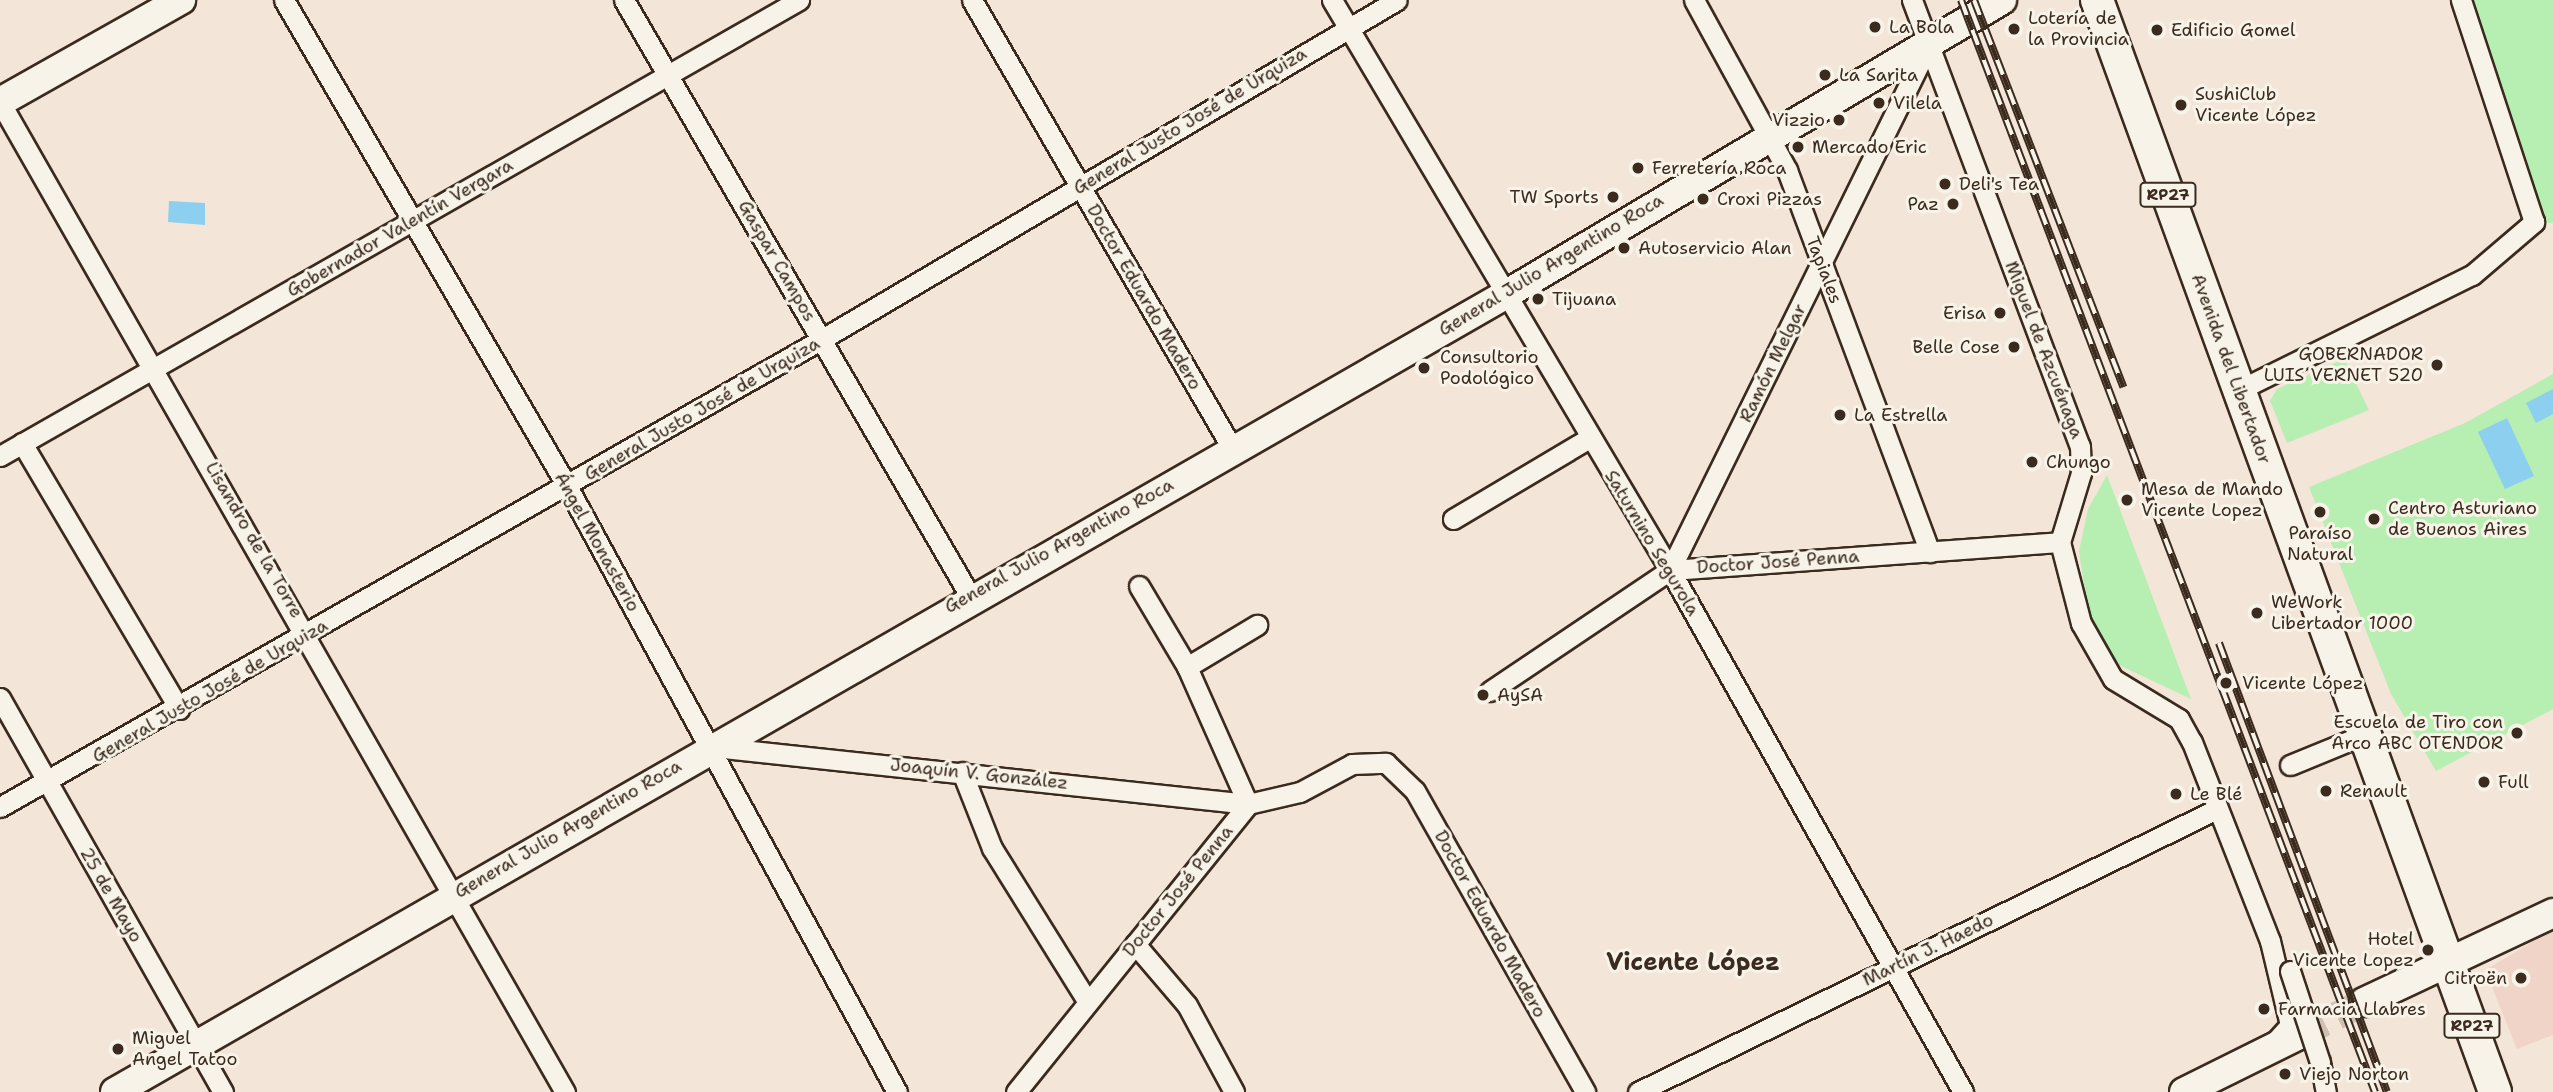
<!DOCTYPE html>
<meta charset="utf-8">
<style>
body{margin:0}
#map{position:relative;width:2553px;height:1092px;overflow:hidden;background:#f4e5d9;font-family:"Shantell Sans",sans-serif}
div>[style]{position:absolute}
.built>*{inset:0;background:#f0d4c7}
.green>*{inset:0;background:#b7efb2}
.water>*{inset:0;background:#8ccfee}
.secondary-tunnel>*{height:28px;margin-top:-14px;transform-origin:0;background:repeating-linear-gradient(90deg,#cfc0b4 0 28px,transparent 0 42px)}
.roads{filter:drop-shadow(2px 0 #3b2a1e) drop-shadow(-2px 0 #3b2a1e) drop-shadow(0 2px #3b2a1e) drop-shadow(0 -2px #3b2a1e)}
.street>*{height:19px;margin:-9.5px;padding:0 9.5px;transform-origin:9.5px;border-radius:9.5px;background:#f7f3e8}
.secondary>*{height:28px;margin:-14px;padding:0 14px;transform-origin:14px;border-radius:14px;background:#f7f3e8}
.primary>*{height:32px;margin:-16px;padding:0 16px;transform-origin:16px;border-radius:16px;background:#f7f3e8}
.rail>*{height:8px;margin-top:-4px;transform-origin:0;background:repeating-linear-gradient(90deg,#f7f3e8 0 16px,#3b2a1e 0 32px);box-sizing:border-box;border-block:2px solid #3b2a1e}
.bridges{filter:drop-shadow(2px 0 #3b2a1e) drop-shadow(-2px 0 #3b2a1e) drop-shadow(0 2px #3b2a1e) drop-shadow(0 -2px #3b2a1e)}
.street-bridge>*{height:19px;margin:-9.5px;padding:0 9.5px;transform-origin:9.5px;border-radius:9.5px;background:#f7f3e8}
.dots>*{width:19px;height:19px;translate:-50% -50%;box-sizing:border-box;border:4px solid #f7f3e8;border-radius:50%}
span{translate:-50% -50%;white-space:nowrap;text-align:center;line-height:1.15;-webkit-text-stroke:6px #f7f3e8;paint-order:stroke}
.shield-label span{padding:2px 5px;background:#f7f3e8;border:2px solid;border-radius:5px;-webkit-text-stroke-width:0}
.shield-label{font-size:16px;color:#3b2a1e;font-weight:700}
.poi-label{font-size:18px;color:#3b2a1e}
.left{translate:0 -50%;text-align:left}
.right{translate:-100% -50%;text-align:right}
.street-label{font-size:18px;color:#3b2a1e}
.district-label{font-size:24px;color:#3b2a1e;font-weight:700}
</style>
<div id="map">
<div class="built">
<div style="clip-path:polygon(2553px 930px,2553px 1035px,2517px 1049px,2485px 970px)"></div>
</div>
<div class="green">
<div style="clip-path:polygon(2460px 0,2553px 0,2553px 223px,2534px 222px)"></div>
<div style="clip-path:polygon(2344px 359px,2369px 410px,2287px 443px,2270px 401px,2277px 389px)"></div>
<div style="clip-path:polygon(2553px 374px,2553px 709px,2436px 771px,2391px 694px,2309px 487px,2465px 423px)"></div>
<div style="clip-path:polygon(2107px 475px,2191px 699px,2119px 665px,2089px 618px,2079px 551px,2088px 509px)"></div>
</div>
<div class="water">
<div style="clip-path:polygon(169px 201px,205px 203px,205px 225px,168px 222px)"></div>
<div style="clip-path:polygon(2553px 389px,2553px 414px,2536px 423px,2526px 403px)"></div>
<div style="clip-path:polygon(2507px 418px,2534px 476px,2505px 489px,2478px 432px)"></div>
</div>
<div class="secondary-tunnel">
<div style="left:2299px;top:1035px;width:73px;rotate:-26.9deg"></div>
</div>
<div class="roads">
<div class="street">
<div style="left:284px;top:0;width:562px;rotate:59.79deg"></div>
<div style="left:567px;top:486px;width:690px;rotate:61.43deg"></div>
<div style="left:624px;top:0;width:689px;rotate:59.86deg"></div>
<div style="left:972px;top:0;width:518px;rotate:59.87deg"></div>
<div style="left:1332px;top:0;width:663px;rotate:59.33deg"></div>
<div style="left:1670px;top:570px;width:599px;rotate:60.69deg"></div>
<div style="left:1694px;top:0;width:194px;rotate:61.3deg"></div>
<div style="left:1787px;top:170px;width:408px;rotate:69.5deg"></div>
<div style="left:1912px;top:0;width:477px;rotate:69.4deg"></div>
<div style="left:2080px;top:446px;width:27px;rotate:88deg"></div>
<div style="left:2081px;top:473px;width:72px;rotate:106.9deg"></div>
<div style="left:2060px;top:542px;width:84px;rotate:75.5deg"></div>
<div style="left:2081px;top:623px;width:64px;rotate:60.3deg"></div>
<div style="left:2113px;top:679px;width:77px;rotate:31.2deg"></div>
<div style="left:2179px;top:719px;width:26px;rotate:61deg"></div>
<div style="left:2192px;top:742px;width:214px;rotate:68.6deg"></div>
<div style="left:2270px;top:941px;width:86px;rotate:76.6deg"></div>
<div style="left:2290px;top:1025px;width:25px;rotate:132deg"></div>
<div style="left:0;top:102px;width:1140px;rotate:60.29deg"></div>
<div style="left:2239px;top:390px;width:260px;rotate:-26.3deg"></div>
<div style="left:2472px;top:275px;width:82px;rotate:-40.5deg"></div>
<div style="left:2534px;top:222px;width:234px;rotate:-108.2deg"></div>
<div style="left:22px;top:443px;width:309px;rotate:59.4deg"></div>
<div style="left:0;top:456px;width:920px;rotate:-29.71deg"></div>
<div style="left:1453px;top:519px;width:157px;rotate:-30.7deg"></div>
<div style="left:1670px;top:570px;width:589px;rotate:-63.78deg"></div>
<div style="left:1139px;top:586px;width:94px;rotate:59.3deg"></div>
<div style="left:1187px;top:667px;width:150px;rotate:66deg"></div>
<div style="left:1187px;top:667px;width:82px;rotate:-31deg"></div>
<div style="left:1490px;top:691px;width:217px;rotate:-33.9deg"></div>
<div style="left:1670px;top:570px;width:391px;rotate:-4.1deg"></div>
<div style="left:0;top:698px;width:453px;rotate:60.5deg"></div>
<div style="left:714px;top:747px;width:537px;rotate:6.09deg"></div>
<div style="left:1248px;top:804px;width:53px;rotate:-13deg"></div>
<div style="left:1300px;top:792px;width:59px;rotate:-28.3deg"></div>
<div style="left:1352px;top:764px;width:34px;rotate:-2deg"></div>
<div style="left:1386px;top:763px;width:40px;rotate:44deg"></div>
<div style="left:1415px;top:791px;width:346px;rotate:60.5deg"></div>
<div style="left:2290px;top:765px;width:79px;rotate:-22.3deg"></div>
<div style="left:962px;top:772px;width:82px;rotate:68.5deg"></div>
<div style="left:992px;top:848px;width:181px;rotate:58.1deg"></div>
<div style="left:0;top:807px;width:946px;rotate:-29.65deg"></div>
<div style="left:822px;top:339px;width:667px;rotate:-30.52deg"></div>
<div style="left:1135px;top:944px;width:80px;rotate:49.6deg"></div>
<div style="left:1187px;top:1005px;width:99px;rotate:61.6deg"></div>
<div style="left:2320px;top:1062px;width:31px;rotate:79deg"></div>
<div style="left:1016px;top:1092px;width:370px;rotate:-51.1deg"></div>
<div style="left:1638px;top:1092px;width:644px;rotate:-26.05deg"></div>
</div>
<div class="secondary">
<div style="left:0;top:102px;width:208px;rotate:-29.4deg"></div>
<div style="left:2364px;top:1002px;width:209px;rotate:-25.2deg"></div>
<div style="left:115px;top:1092px;width:1602px;rotate:-29.83deg"></div>
<div style="left:1505px;top:295px;width:578px;rotate:-30.69deg"></div>
<div style="left:2184px;top:1092px;width:128px;rotate:-26.4deg"></div>
</div>
<div class="primary">
<div style="left:2097px;top:0;width:1162px;rotate:69.97deg"></div>
</div>
</div>
<div class="rail">
<div style="left:1961px;top:0;width:1168px;rotate:69.24deg"></div>
<div style="left:1974px;top:0;width:415px;rotate:68.9deg"></div>
<div style="left:2219px;top:643px;width:479px;rotate:69.5deg"></div>
</div>
<div class="bridges">
<div class="street-bridge">
<div style="left:2290px;top:971px;width:96px;rotate:71.8deg"></div>
</div>
</div>
<div class="dots">
<div style="left:1875px;top:27px;background:#3b2a1e"></div>
<div style="left:2014px;top:29px;background:#3b2a1e"></div>
<div style="left:2157px;top:30px;background:#3b2a1e"></div>
<div style="left:1825px;top:75px;background:#3b2a1e"></div>
<div style="left:1879px;top:103px;background:#3b2a1e"></div>
<div style="left:2181px;top:105px;background:#3b2a1e"></div>
<div style="left:1839px;top:120px;background:#3b2a1e"></div>
<div style="left:1798px;top:147px;background:#3b2a1e"></div>
<div style="left:1638px;top:168px;background:#3b2a1e"></div>
<div style="left:1945px;top:184px;background:#3b2a1e"></div>
<div style="left:1613px;top:197px;background:#3b2a1e"></div>
<div style="left:1703px;top:199px;background:#3b2a1e"></div>
<div style="left:1953px;top:204px;background:#3b2a1e"></div>
<div style="left:1624px;top:248px;background:#3b2a1e"></div>
<div style="left:1538px;top:299px;background:#3b2a1e"></div>
<div style="left:2000px;top:313px;background:#3b2a1e"></div>
<div style="left:2014px;top:347px;background:#3b2a1e"></div>
<div style="left:2437px;top:365px;background:#3b2a1e"></div>
<div style="left:1424px;top:368px;background:#3b2a1e"></div>
<div style="left:1840px;top:415px;background:#3b2a1e"></div>
<div style="left:2032px;top:462px;background:#3b2a1e"></div>
<div style="left:2127px;top:500px;background:#3b2a1e"></div>
<div style="left:2320px;top:512px;background:#3b2a1e"></div>
<div style="left:2374px;top:519px;background:#3b2a1e"></div>
<div style="left:2257px;top:613px;background:#3b2a1e"></div>
<div style="left:2226px;top:683px;background:#3b2a1e"></div>
<div style="left:1483px;top:695px;background:#3b2a1e"></div>
<div style="left:2517px;top:733px;background:#3b2a1e"></div>
<div style="left:2484px;top:782px;background:#3b2a1e"></div>
<div style="left:2326px;top:791px;background:#3b2a1e"></div>
<div style="left:2176px;top:794px;background:#3b2a1e"></div>
<div style="left:2428px;top:950px;background:#3b2a1e"></div>
<div style="left:2521px;top:978px;background:#3b2a1e"></div>
<div style="left:2264px;top:1009px;background:#3b2a1e"></div>
<div style="left:118px;top:1049px;background:#3b2a1e"></div>
<div style="left:2285px;top:1074px;background:#3b2a1e"></div>
</div>
<div class="shield-label">
<span style="left:2168px;top:195px">RP27</span>
<span style="left:2472px;top:1026px">RP27</span>
</div>
<div class="poi-label">
<span class="left" style="left:2028px;top:29px">Lotería de<br>la Provincia</span>
<span class="left" style="left:1889px;top:27px">La Bola</span>
<span class="left" style="left:2171px;top:30px">Edificio Gomel</span>
<span class="left" style="left:1839px;top:75px">La Sarita</span>
<span class="left" style="left:2195px;top:105px">SushiClub<br>Vicente López</span>
<span class="left" style="left:1893px;top:103px">Vilela</span>
<span class="right" style="left:1825px;top:120px">Vizzio</span>
<span class="left" style="left:1812px;top:147px">Mercado Eric</span>
<span class="left" style="left:1652px;top:168px">Ferretería Roca</span>
<span class="left" style="left:1959px;top:184px">Deli's Tea</span>
<span class="right" style="left:1599px;top:197px">TW Sports</span>
<span class="left" style="left:1717px;top:199px">Croxi Pizzas</span>
<span class="right" style="left:1939px;top:204px">Paz</span>
<span class="left" style="left:1638px;top:248px">Autoservicio Alan</span>
<span class="left" style="left:1552px;top:299px">Tijuana</span>
<span class="right" style="left:1986px;top:313px">Erisa</span>
<span class="right" style="left:2000px;top:347px">Belle Cose</span>
<span class="right" style="left:2423px;top:365px">GOBERNADOR<br>LUIS VERNET 520</span>
<span class="left" style="left:1440px;top:368px">Consultorio<br>Podológico</span>
<span class="left" style="left:1854px;top:415px">La Estrella</span>
<span class="left" style="left:2046px;top:462px">Chungo</span>
<span class="left" style="left:2141px;top:500px">Mesa de Mando<br>Vicente Lopez</span>
<span class="left" style="left:2388px;top:519px">Centro Asturiano<br>de Buenos Aires</span>
<span style="left:2320px;top:544px">Paraíso<br>Natural</span>
<span class="left" style="left:2271px;top:613px">WeWork<br>Libertador 1000</span>
<span class="left" style="left:2242px;top:683px">Vicente López</span>
<span class="left" style="left:1497px;top:695px">AySA</span>
<span class="right" style="left:2503px;top:733px">Escuela de Tiro con<br>Arco ABC OTENDOR</span>
<span class="left" style="left:2498px;top:782px">Full</span>
<span class="left" style="left:2340px;top:791px">Renault</span>
<span class="left" style="left:2190px;top:794px">Le Blé</span>
<span class="right" style="left:2414px;top:950px">Hotel<br>Vicente Lopez</span>
<span class="right" style="left:2507px;top:978px">Citroën</span>
<span class="left" style="left:2278px;top:1009px">Farmacia Llabres</span>
<span class="left" style="left:132px;top:1049px">Miguel<br>Angel Tatoo</span>
<span class="left" style="left:2299px;top:1074px">Viejo Norton</span>
</div>
<div class="street-label">
<span style="left:1190px;top:121px;rotate:-31deg">General Justo José de Urquiza</span>
<span style="left:400px;top:228px;rotate:-30deg">Gobernador Valentín Vergara</span>
<span style="left:777px;top:261px;rotate:60deg">Gaspar Campos</span>
<span style="left:1551px;top:265px;rotate:-31deg">General Julio Argentino Roca</span>
<span style="left:1824px;top:270px;rotate:69deg">Tapiales</span>
<span style="left:1144px;top:297px;rotate:60deg">Doctor Eduardo Madero</span>
<span style="left:2044px;top:350px;rotate:69deg">Miguel de Azcuénaga</span>
<span style="left:1773px;top:363px;rotate:-64deg">Ramón Melgar</span>
<span style="left:2231px;top:369px;rotate:70deg">Avenida del Libertador</span>
<span style="left:702px;top:409px;rotate:-30deg">General Justo José de Urquiza</span>
<span style="left:254px;top:540px;rotate:60deg">Lisandro de la Torre</span>
<span style="left:597px;top:542px;rotate:61deg">Ángel Monasterio</span>
<span style="left:1652px;top:543px;rotate:59deg">Saturnino Segurola</span>
<span style="left:1059px;top:546px;rotate:-29deg">General Julio Argentino Roca</span>
<span style="left:1778px;top:562px;rotate:-4deg">Doctor José Penna</span>
<span style="left:210px;top:691px;rotate:-30deg">General Justo José de Urquiza</span>
<span style="left:979px;top:774px;rotate:6deg">Joaquín V. González</span>
<span style="left:568px;top:829px;rotate:-30deg">General Julio Argentino Roca</span>
<span style="left:1178px;top:891px;rotate:-51deg">Doctor José Penna</span>
<span style="left:111px;top:895px;rotate:60deg">25 de Mayo</span>
<span style="left:1490px;top:924px;rotate:61deg">Doctor Eduardo Madero</span>
<span style="left:1928px;top:950px;rotate:-26deg">Martín J. Haedo</span>
</div>
<div class="district-label">
<span style="left:1693px;top:963px">Vicente López</span>
</div>
</div>
